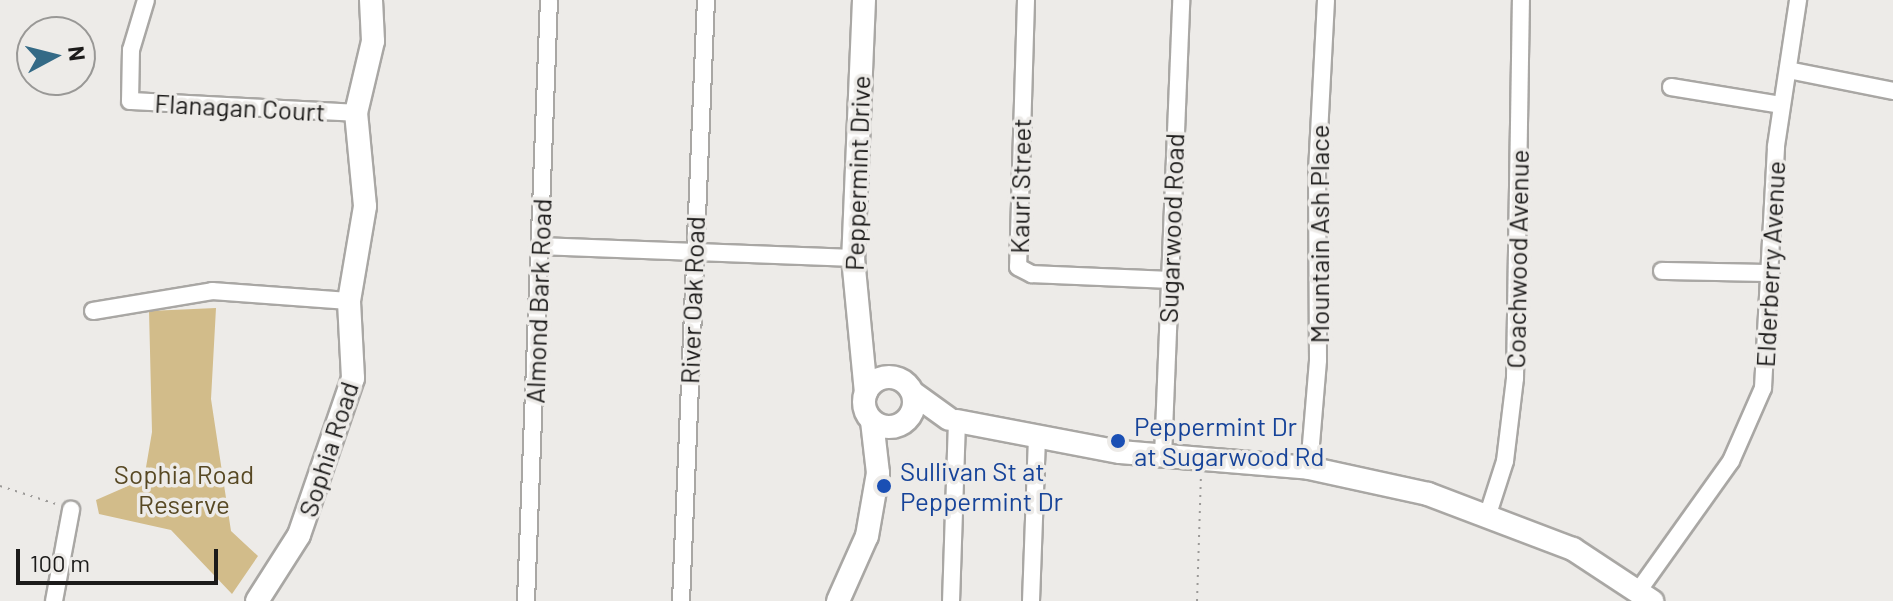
<!DOCTYPE html>
<style>
body{margin:0}
#map{position:relative;width:1893px;height:601px;overflow:hidden;background:#edebe8;font-family:Barlow,sans-serif}
div>[style]{position:absolute}
.green>*{inset:0;background:#d2bc8a}
.path>*{height:2px;margin-top:-1px;transform-origin:0;background:repeating-linear-gradient(90deg,#9c9a98 0 2px,transparent 0 8px)}
.roads{filter:drop-shadow(2px 0 #a9a7a4) drop-shadow(-2px 0 #a9a7a4) drop-shadow(0 2px #a9a7a4) drop-shadow(0 -2px #a9a7a4)}
.street>*{height:16px;margin:-8px;padding:0 8px;transform-origin:8px;border-radius:8px;background:#fff}
.secondary>*{height:22px;margin:-11px;padding:0 11px;transform-origin:11px;border-radius:11px;background:#fff}
.secondary>.ring{margin:-11px;padding:0;box-sizing:content-box;background:none;border:22px solid #fff;border-radius:50%}
.dots>*{width:22px;height:22px;translate:-50% -50%;box-sizing:border-box;border:4px solid #edebe8;border-radius:50%}
span{translate:-50% -50%;white-space:nowrap;text-align:center;line-height:1.15;-webkit-text-stroke:7px #edebe8;paint-order:stroke}
.street-label{font-size:26px;color:#1c1b1a}
.transit-label{font-size:26px;color:#164399}
.left{translate:0 -50%;text-align:left}
.park-label{font-size:26px;color:#574823}
.north{position:absolute;left:16px;top:16px;width:80px;height:80px;box-sizing:border-box;background:#edebe8;border:2px solid #999896;border-radius:50%;rotate:83deg;font-size:22px;font-weight:700;line-height:32px;text-align:center;color:#1c1b1a}
.north::after{content:'';display:block;margin:auto;width:28px;height:36px;background:#346a86;clip-path:polygon(50% 0,100% 100%,50% 72%,0 100%)}
.scale{position:absolute;left:16px;top:549px;width:202px;height:36px;box-sizing:border-box;border:4px solid #1c1b1a;border-top:0;padding-left:10px;font-size:24px;line-height:28px;white-space:nowrap;color:#1c1b1a;-webkit-text-stroke:6px #edebe8;paint-order:stroke}
</style>
<div id="map">
<div class="green">
<div style="clip-path:polygon(216px 308px,211px 399px,231px 531px,258px 556px,232px 594px,171px 530px,99px 514px,96px 500px,144px 479px,152px 432px,149px 311px)"></div>
</div>
<div class="path">
<div style="left:0;top:486px;width:62px;rotate:17.9deg"></div>
<div style="left:1197px;top:601px;width:125px;rotate:-88.2deg"></div>
</div>
<div class="roads">
<div class="street">
<div style="left:146px;top:0;width:52px;rotate:106.7deg"></div>
<div style="left:131px;top:50px;width:51px;rotate:91.1deg"></div>
<div style="left:130px;top:101px;width:226px;rotate:3deg"></div>
<div style="left:1026px;top:0;width:267px;rotate:91.7deg"></div>
<div style="left:1018px;top:267px;width:16px;rotate:27deg"></div>
<div style="left:1032px;top:274px;width:137px;rotate:2.5deg"></div>
<div style="left:1788px;top:70px;width:107px;rotate:11.3deg"></div>
<div style="left:1671px;top:87px;width:111px;rotate:9.3deg"></div>
<div style="left:540px;top:246px;width:313px;rotate:2.2deg"></div>
<div style="left:1662px;top:271px;width:109px;rotate:1.1deg"></div>
<div style="left:93px;top:311px;width:121px;rotate:-9.5deg"></div>
<div style="left:212px;top:291px;width:137px;rotate:4.2deg"></div>
<div style="left:949px;top:419px;width:8px;rotate:14deg"></div>
<div style="left:957px;top:421px;width:180px;rotate:91.9deg"></div>
<div style="left:1163px;top:456px;width:456px;rotate:-87.7deg"></div>
<div style="left:1309px;top:468px;width:108px;rotate:-85.2deg"></div>
<div style="left:1318px;top:360px;width:188px;rotate:-90.3deg"></div>
<div style="left:1317px;top:172px;width:172px;rotate:-87deg"></div>
<div style="left:1488px;top:514px;width:56px;rotate:-72.2deg"></div>
<div style="left:1505px;top:461px;width:84px;rotate:-83.1deg"></div>
<div style="left:1515px;top:378px;width:378px;rotate:-89.1deg"></div>
<div style="left:1639px;top:590px;width:158px;rotate:-54.5deg"></div>
<div style="left:1731px;top:461px;width:80px;rotate:-66.3deg"></div>
<div style="left:1763px;top:388px;width:242px;rotate:-86.9deg"></div>
<div style="left:1776px;top:146px;width:148px;rotate:-81.4deg"></div>
<div style="left:54px;top:601px;width:93px;rotate:-79.4deg"></div>
<div style="left:526px;top:601px;width:601px;rotate:-87.81deg"></div>
<div style="left:681px;top:601px;width:602px;rotate:-87.62deg"></div>
<div style="left:1031px;top:601px;width:162px;rotate:-87.9deg"></div>
</div>
<div class="secondary">
<div style="left:864px;top:0;width:258px;rotate:92.4deg"></div>
<div style="left:853px;top:258px;width:135px;rotate:84.5deg"></div>
<div class="ring" style="left:864px;top:377px;width:28px;height:28px"></div>
<div style="left:913px;top:393px;width:44px;rotate:35.8deg"></div>
<div style="left:957px;top:421px;width:166px;rotate:10.8deg"></div>
<div style="left:1120px;top:452px;width:190px;rotate:4.8deg"></div>
<div style="left:1309px;top:468px;width:122px;rotate:12.3deg"></div>
<div style="left:1428px;top:494px;width:155px;rotate:20.8deg"></div>
<div style="left:1573px;top:549px;width:95px;rotate:33.4deg"></div>
<div style="left:257px;top:601px;width:78px;rotate:-57.5deg"></div>
<div style="left:299px;top:535px;width:166px;rotate:-71deg"></div>
<div style="left:353px;top:378px;width:77px;rotate:-93deg"></div>
<div style="left:349px;top:301px;width:96px;rotate:-80.4deg"></div>
<div style="left:365px;top:206px;width:93px;rotate:-95.5deg"></div>
<div style="left:356px;top:113px;width:74px;rotate:-76.7deg"></div>
<div style="left:373px;top:41px;width:41px;rotate:-92.8deg"></div>
<div style="left:838px;top:601px;width:71px;rotate:-66deg"></div>
<div style="left:867px;top:536px;width:64px;rotate:-80.1deg"></div>
<div style="left:878px;top:473px;width:52px;rotate:-96.6deg"></div>
</div>
</div>
<div class="dots">
<div style="left:1118px;top:441px;background:#1a4fb4"></div>
<div style="left:884px;top:486px;background:#1a4fb4"></div>
</div>
<div class="street-label">
<span style="left:240px;top:107px;rotate:3deg">Flanagan Court</span>
<span style="left:857px;top:173px;rotate:-88deg">Peppermint Drive</span>
<span style="left:1020px;top:186px;rotate:-89deg">Kauri Street</span>
<span style="left:1171px;top:228px;rotate:-88deg">Sugarwood Road</span>
<span style="left:1319px;top:234px;rotate:-90deg">Mountain Ash Place</span>
<span style="left:1517px;top:259px;rotate:-89deg">Coachwood Avenue</span>
<span style="left:1770px;top:264px;rotate:-87deg">Elderberry Avenue</span>
<span style="left:692px;top:300px;rotate:-88deg">River Oak Road</span>
<span style="left:538px;top:301px;rotate:-88deg">Almond Bark Road</span>
<span style="left:328px;top:449px;rotate:-72deg">Sophia Road</span>
</div>
<div class="transit-label">
<span class="left" style="left:1134px;top:441px">Peppermint Dr<br>at Sugarwood Rd</span>
<span class="left" style="left:900px;top:486px">Sullivan St at<br>Peppermint Dr</span>
</div>
<div class="park-label">
<span style="left:184px;top:489px">Sophia Road<br>Reserve</span>
</div>
<div class="north">N</div>
<div class="scale">100 m</div>
</div>
